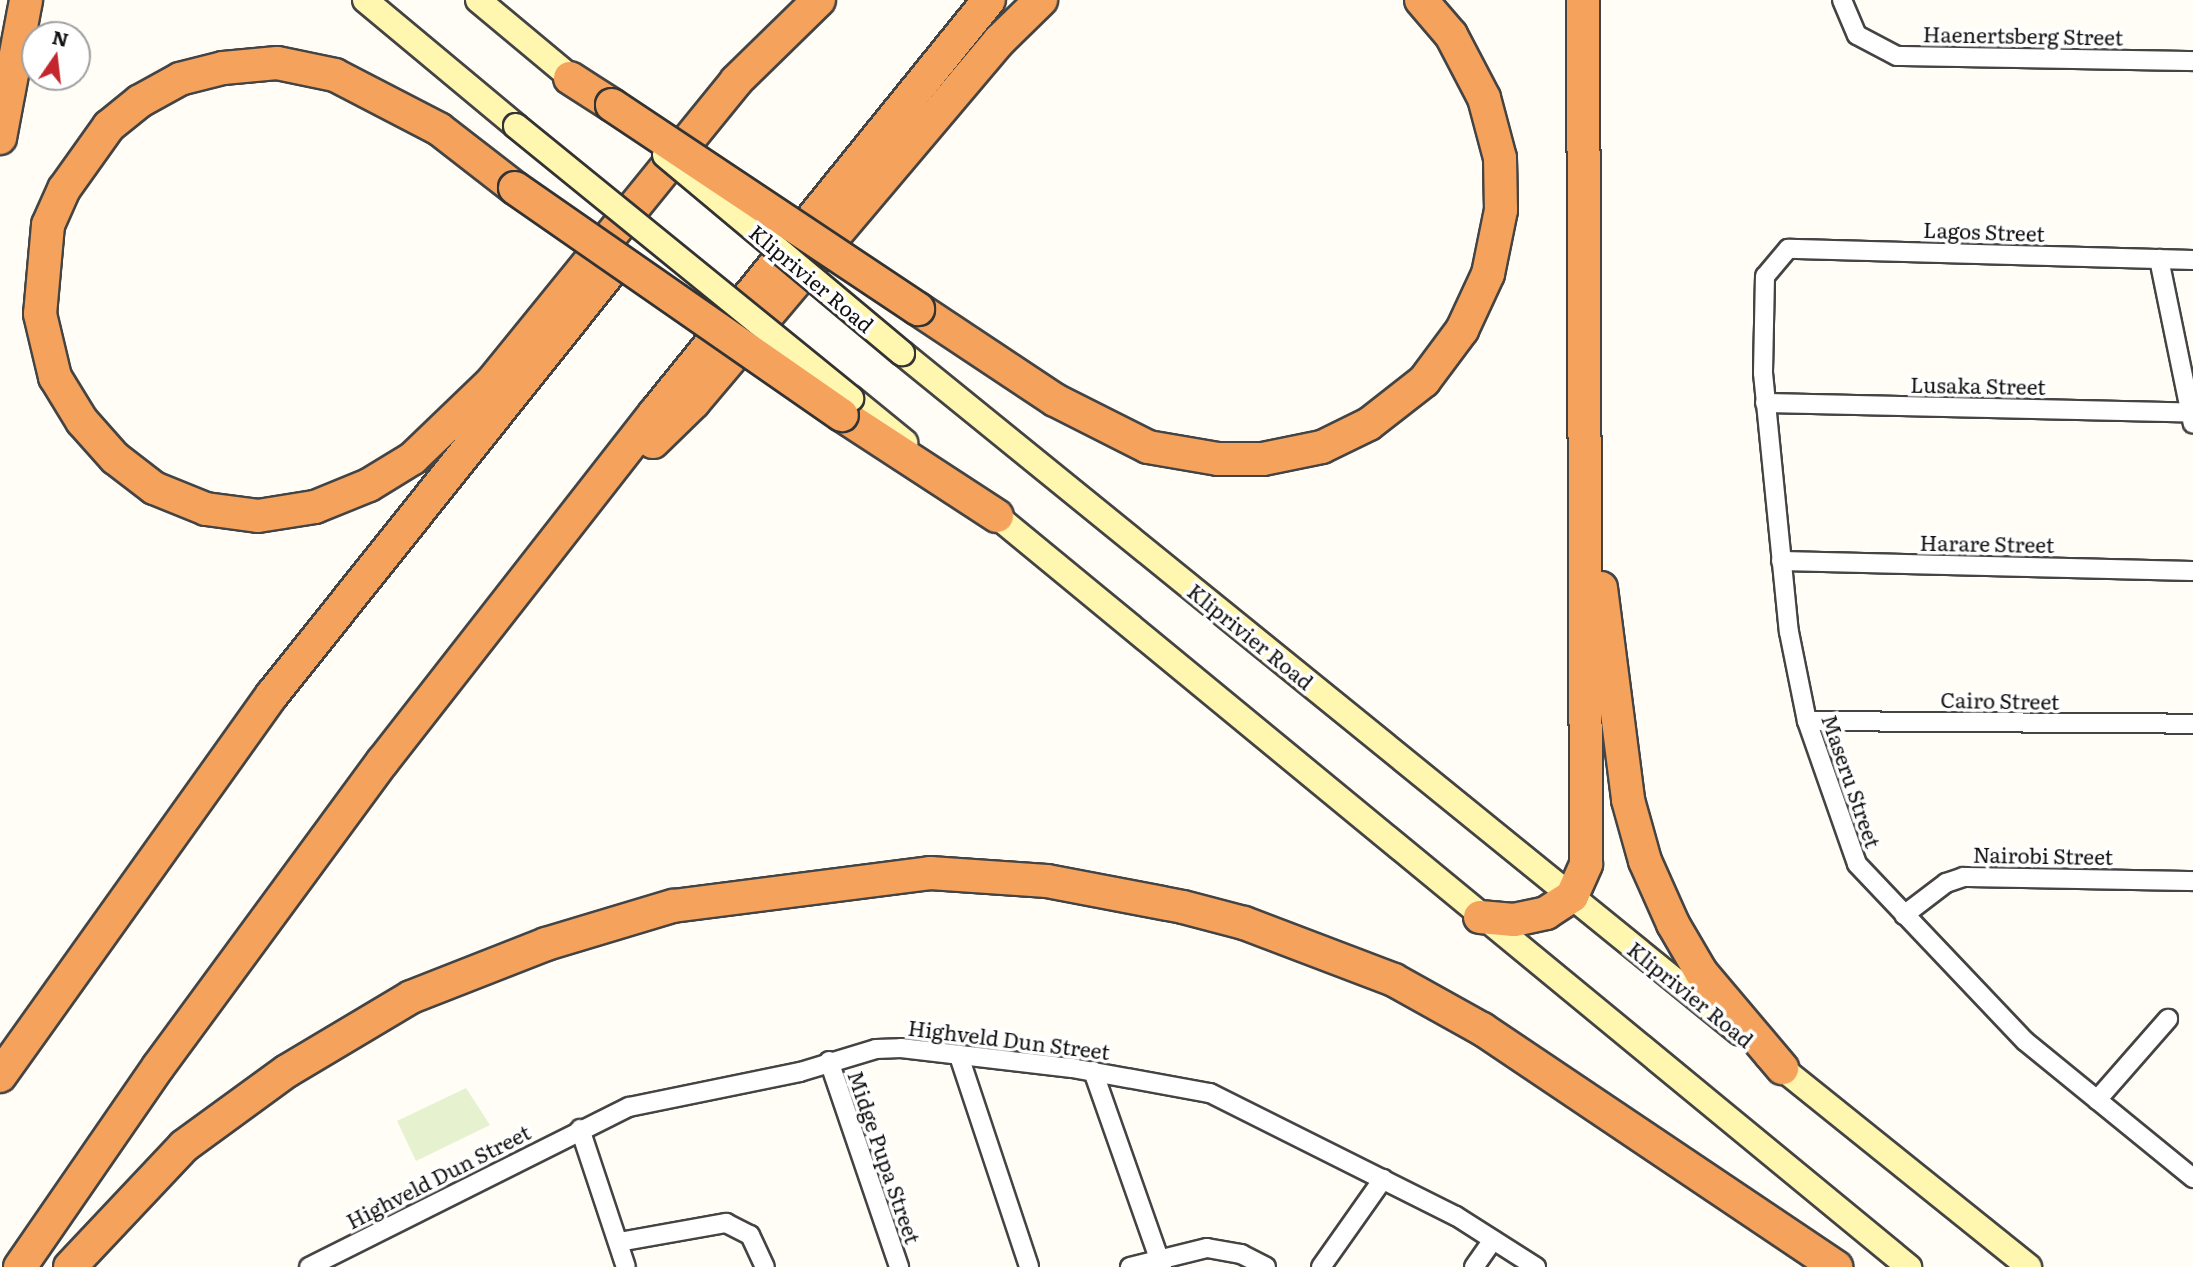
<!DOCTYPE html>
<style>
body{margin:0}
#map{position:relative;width:2193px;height:1267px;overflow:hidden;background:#fffdf5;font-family:Literata,serif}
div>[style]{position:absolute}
.pitch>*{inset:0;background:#e6f2cf}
.roads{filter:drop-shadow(2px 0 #444) drop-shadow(-2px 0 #444) drop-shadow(0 2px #444) drop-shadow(0 -2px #444)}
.minor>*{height:18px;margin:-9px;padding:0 9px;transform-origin:9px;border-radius:9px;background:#fff}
.secondary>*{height:24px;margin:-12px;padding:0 12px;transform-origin:12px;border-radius:12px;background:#fff6b0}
.motorway>*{height:32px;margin:-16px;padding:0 16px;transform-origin:16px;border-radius:16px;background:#f5a25d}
.bridges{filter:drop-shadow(2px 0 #333) drop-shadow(-2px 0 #333) drop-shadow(0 2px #333) drop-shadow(0 -2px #333)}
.secondary-bridge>*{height:24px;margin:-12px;padding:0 12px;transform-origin:12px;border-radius:12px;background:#fff6b0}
.motorway-bridge>*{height:32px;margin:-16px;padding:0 16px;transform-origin:16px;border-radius:16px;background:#f5a25d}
span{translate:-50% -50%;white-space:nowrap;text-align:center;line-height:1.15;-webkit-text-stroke:7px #fff;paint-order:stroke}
.street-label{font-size:21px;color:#111}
.north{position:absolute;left:21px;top:21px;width:70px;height:70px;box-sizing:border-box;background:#fff;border:2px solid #a0a0a0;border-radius:50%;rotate:14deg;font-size:19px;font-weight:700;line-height:28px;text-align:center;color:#111}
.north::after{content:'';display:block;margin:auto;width:24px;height:32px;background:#c4262e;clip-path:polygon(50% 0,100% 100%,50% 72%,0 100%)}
</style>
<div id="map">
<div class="pitch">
<div style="clip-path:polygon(466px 1088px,490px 1125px,416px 1161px,397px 1121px)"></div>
</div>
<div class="roads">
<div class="minor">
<div style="left:1842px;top:0;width:38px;rotate:67deg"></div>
<div style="left:1857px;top:35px;width:45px;rotate:27.7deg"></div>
<div style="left:1897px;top:56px;width:296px;rotate:1deg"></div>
<div style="left:2159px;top:259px;width:168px;rotate:78.4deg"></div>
<div style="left:2193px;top:260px;width:405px;rotate:-178.4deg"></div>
<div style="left:1788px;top:249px;width:35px;rotate:130deg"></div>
<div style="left:1765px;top:276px;width:97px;rotate:91.2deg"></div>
<div style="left:1763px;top:373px;width:260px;rotate:84.3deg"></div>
<div style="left:1789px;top:632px;width:91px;rotate:78.6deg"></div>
<div style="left:1807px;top:721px;width:151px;rotate:70.7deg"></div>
<div style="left:1857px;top:864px;width:244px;rotate:46.5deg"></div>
<div style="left:2025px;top:1041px;width:217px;rotate:39.2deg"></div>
<div style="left:1765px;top:403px;width:426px;rotate:1.3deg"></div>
<div style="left:1781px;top:561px;width:412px;rotate:1.4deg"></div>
<div style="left:1807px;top:721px;width:386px;rotate:0.4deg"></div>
<div style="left:1904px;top:915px;width:53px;rotate:-37.3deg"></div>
<div style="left:1946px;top:883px;width:18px;rotate:-19deg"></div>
<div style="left:1963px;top:877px;width:230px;rotate:1deg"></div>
<div style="left:959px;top:1056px;width:222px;rotate:71.6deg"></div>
<div style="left:829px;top:1061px;width:218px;rotate:71.2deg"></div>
<div style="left:1093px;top:1071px;width:208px;rotate:70.6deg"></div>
<div style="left:2097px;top:1100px;width:108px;rotate:-48.8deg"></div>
<div style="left:580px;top:1129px;width:145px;rotate:71.6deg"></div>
<div style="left:619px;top:1242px;width:109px;rotate:-10.1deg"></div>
<div style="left:726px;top:1223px;width:27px;rotate:27deg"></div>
<div style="left:750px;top:1235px;width:35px;rotate:65deg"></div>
<div style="left:309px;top:1267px;width:358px;rotate:-26.6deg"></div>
<div style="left:629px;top:1107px;width:175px;rotate:-11.6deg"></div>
<div style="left:800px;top:1072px;width:79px;rotate:-16.8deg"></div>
<div style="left:876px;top:1049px;width:25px;rotate:-2deg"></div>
<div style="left:901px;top:1048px;width:172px;rotate:6.7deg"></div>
<div style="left:1072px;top:1068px;width:140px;rotate:10.3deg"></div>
<div style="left:1210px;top:1093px;width:275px;rotate:26.6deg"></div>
<div style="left:1456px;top:1216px;width:95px;rotate:32.5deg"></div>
<div style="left:1130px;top:1267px;width:79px;rotate:-13.9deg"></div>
<div style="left:1207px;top:1248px;width:35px;rotate:10deg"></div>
<div style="left:1241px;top:1254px;width:28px;rotate:27deg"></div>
<div style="left:1321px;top:1267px;width:108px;rotate:-54.8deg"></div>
<div style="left:1474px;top:1267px;width:33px;rotate:-55deg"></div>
</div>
<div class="secondary">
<div style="left:365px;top:0;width:197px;rotate:39.8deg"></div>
<div style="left:478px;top:0;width:139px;rotate:39.8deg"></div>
<div style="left:902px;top:353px;width:1079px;rotate:39.06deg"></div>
<div style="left:851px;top:398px;width:70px;rotate:39.2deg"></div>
<div style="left:982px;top:504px;width:1201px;rotate:39.46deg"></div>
<div style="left:1768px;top:1057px;width:335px;rotate:38.8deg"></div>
</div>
<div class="motorway">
<div style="left:570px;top:78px;width:50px;rotate:32.7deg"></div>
<div style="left:0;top:138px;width:140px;rotate:-79.3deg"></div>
<div style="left:515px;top:188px;width:96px;rotate:-142.2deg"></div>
<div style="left:439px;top:129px;width:117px;rotate:-152.6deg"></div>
<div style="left:335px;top:75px;width:59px;rotate:-168.3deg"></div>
<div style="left:277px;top:63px;width:54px;rotate:174.7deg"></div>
<div style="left:223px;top:68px;width:44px;rotate:165.7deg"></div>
<div style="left:180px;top:79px;width:46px;rotate:151.2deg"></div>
<div style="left:140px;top:101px;width:40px;rotate:141deg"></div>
<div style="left:109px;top:126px;width:77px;rotate:125.5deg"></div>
<div style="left:64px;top:189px;width:39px;rotate:114deg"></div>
<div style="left:48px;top:225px;width:89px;rotate:95.1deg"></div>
<div style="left:40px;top:314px;width:65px;rotate:76.6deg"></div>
<div style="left:55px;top:377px;width:52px;rotate:58.5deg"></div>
<div style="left:82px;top:421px;width:50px;rotate:48.3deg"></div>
<div style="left:115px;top:458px;width:49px;rotate:37.6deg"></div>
<div style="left:154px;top:488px;width:56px;rotate:22deg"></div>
<div style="left:206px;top:509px;width:52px;rotate:7.7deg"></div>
<div style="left:258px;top:516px;width:58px;rotate:-9deg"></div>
<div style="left:315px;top:507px;width:58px;rotate:-22.2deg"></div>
<div style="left:369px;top:485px;width:52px;rotate:-31.5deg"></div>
<div style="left:413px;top:458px;width:108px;rotate:-43.9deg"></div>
<div style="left:491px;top:383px;width:389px;rotate:-50.9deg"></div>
<div style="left:736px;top:81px;width:116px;rotate:-44.3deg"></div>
<div style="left:918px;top:309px;width:164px;rotate:33.6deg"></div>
<div style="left:1055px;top:400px;width:104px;rotate:26.8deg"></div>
<div style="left:1148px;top:447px;width:71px;rotate:9.7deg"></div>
<div style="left:1218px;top:459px;width:45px"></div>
<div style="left:1263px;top:459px;width:60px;rotate:-11.5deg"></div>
<div style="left:1322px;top:447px;width:52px;rotate:-26.1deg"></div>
<div style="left:1369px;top:424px;width:70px;rotate:-38deg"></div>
<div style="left:1424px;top:381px;width:64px;rotate:-53.3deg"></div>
<div style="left:1462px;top:330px;width:62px;rotate:-65.1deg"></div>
<div style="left:1488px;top:274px;width:65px;rotate:-78.5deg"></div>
<div style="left:1501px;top:210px;width:52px;rotate:-91.1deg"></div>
<div style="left:1500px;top:158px;width:62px;rotate:-104.9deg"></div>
<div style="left:1484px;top:98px;width:71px;rotate:-117.6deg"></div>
<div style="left:1451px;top:35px;width:46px;rotate:-130.6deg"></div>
<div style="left:842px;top:415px;width:185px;rotate:33.1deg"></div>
<div style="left:653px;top:442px;width:57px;rotate:-44.3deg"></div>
<div style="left:694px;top:402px;width:473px;rotate:-49.8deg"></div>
<div style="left:999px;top:41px;width:59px;rotate:-44.3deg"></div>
<div style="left:1601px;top:588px;width:214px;rotate:82.7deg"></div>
<div style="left:1628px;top:800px;width:63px;rotate:74.4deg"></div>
<div style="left:1645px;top:861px;width:69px;rotate:66deg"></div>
<div style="left:1673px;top:924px;width:56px;rotate:59.7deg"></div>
<div style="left:1701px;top:972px;width:126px;rotate:49.8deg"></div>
<div style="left:1480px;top:917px;width:34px;rotate:5deg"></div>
<div style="left:1514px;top:920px;width:33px;rotate:-12deg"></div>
<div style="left:1546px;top:913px;width:31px;rotate:-33deg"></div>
<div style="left:1572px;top:896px;width:35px;rotate:-66deg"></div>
<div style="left:1586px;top:864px;width:864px;rotate:-90.2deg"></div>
<div style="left:0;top:1076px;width:468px;rotate:-54.5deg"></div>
<div style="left:272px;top:695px;width:539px;rotate:-51.41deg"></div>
<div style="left:20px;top:1267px;width:243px;rotate:-55.4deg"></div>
<div style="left:158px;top:1067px;width:380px;rotate:-53.7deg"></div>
<div style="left:383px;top:761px;width:442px;rotate:-52deg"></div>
<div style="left:655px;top:413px;width:531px;rotate:-51.04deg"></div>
<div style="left:70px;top:1267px;width:166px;rotate:-46.7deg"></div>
<div style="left:184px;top:1146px;width:127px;rotate:-36.1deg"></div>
<div style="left:287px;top:1071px;width:144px;rotate:-30.8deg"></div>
<div style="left:411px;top:997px;width:145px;rotate:-21.4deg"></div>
<div style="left:546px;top:944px;width:133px;rotate:-16.7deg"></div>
<div style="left:673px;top:906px;width:259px;rotate:-7.3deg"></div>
<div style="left:930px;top:873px;width:117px;rotate:3.9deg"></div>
<div style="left:1047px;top:881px;width:138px;rotate:10.8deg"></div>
<div style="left:1183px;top:907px;width:63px;rotate:14.7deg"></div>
<div style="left:1244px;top:923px;width:160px;rotate:20.8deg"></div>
<div style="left:1394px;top:980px;width:101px;rotate:29.1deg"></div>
<div style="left:1482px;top:1029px;width:427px;rotate:33.9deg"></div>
</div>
</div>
<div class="bridges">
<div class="secondary-bridge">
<div style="left:516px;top:126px;width:432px;rotate:39.1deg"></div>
<div style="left:665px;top:155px;width:309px;rotate:39.9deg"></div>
</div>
<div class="motorway-bridge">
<div style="left:612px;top:105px;width:368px;rotate:33.7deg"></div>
<div style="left:515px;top:188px;width:398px;rotate:34.8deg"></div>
</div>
</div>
<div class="street-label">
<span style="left:2023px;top:35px;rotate:1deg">Haenertsberg Street</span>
<span style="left:1984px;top:231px;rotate:2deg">Lagos Street</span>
<span style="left:812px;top:278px;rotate:40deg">Kliprivier Road</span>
<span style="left:1978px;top:385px;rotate:1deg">Lusaka Street</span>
<span style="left:1987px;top:543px;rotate:1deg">Harare Street</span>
<span style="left:1251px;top:636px;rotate:39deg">Kliprivier Road</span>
<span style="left:2000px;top:700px;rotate:1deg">Cairo Street</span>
<span style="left:1852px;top:781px;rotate:71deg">Maseru Street</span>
<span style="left:2043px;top:855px;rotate:1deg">Nairobi Street</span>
<span style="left:1691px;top:994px;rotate:39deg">Kliprivier Road</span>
<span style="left:1009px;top:1039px;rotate:7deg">Highveld Dun Street</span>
<span style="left:885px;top:1157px;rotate:71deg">Midge Pupa Street</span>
<span style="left:438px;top:1176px;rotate:-27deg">Highveld Dun Street</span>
</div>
<div class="north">N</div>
</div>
